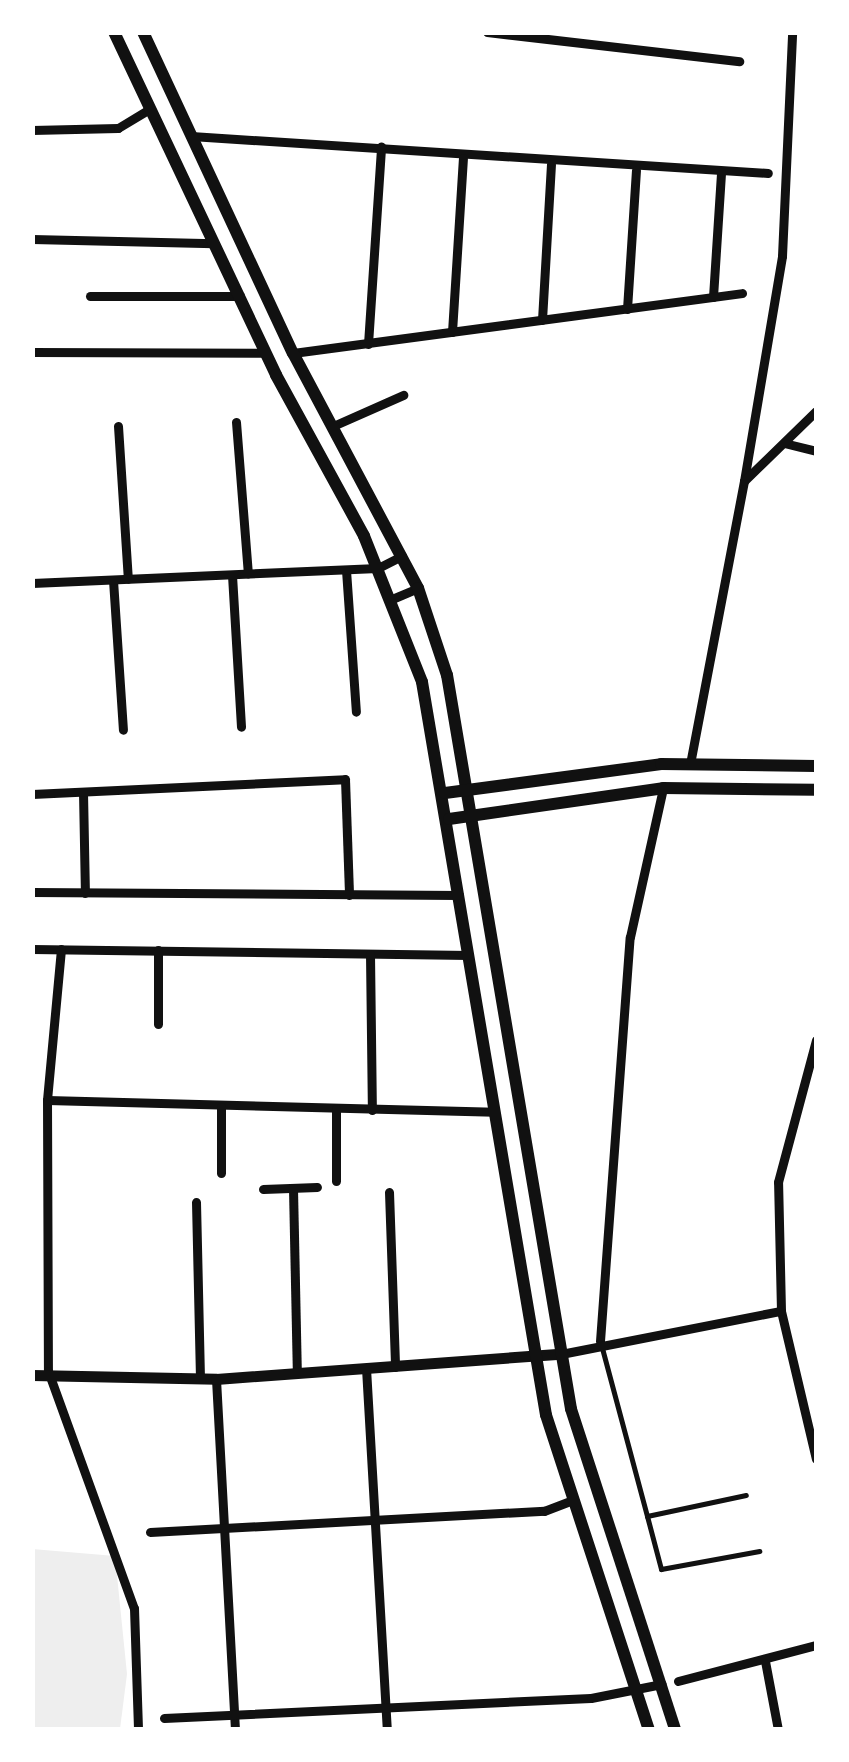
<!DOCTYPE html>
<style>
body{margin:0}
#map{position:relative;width:849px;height:1762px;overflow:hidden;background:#fff;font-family:"Fira Sans Condensed",sans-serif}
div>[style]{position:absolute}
.green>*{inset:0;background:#eee}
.service>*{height:5px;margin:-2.5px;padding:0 2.5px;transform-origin:2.5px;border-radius:2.5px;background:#111}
.minor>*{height:9px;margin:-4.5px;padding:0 4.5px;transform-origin:4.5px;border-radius:4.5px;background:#111}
.tertiary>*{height:11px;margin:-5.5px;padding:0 5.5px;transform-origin:5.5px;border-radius:5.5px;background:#111}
.secondary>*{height:12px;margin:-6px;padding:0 6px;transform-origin:6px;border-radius:6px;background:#111}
span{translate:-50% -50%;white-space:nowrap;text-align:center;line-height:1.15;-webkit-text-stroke:8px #fff;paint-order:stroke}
.frame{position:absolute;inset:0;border:35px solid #fff;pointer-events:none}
</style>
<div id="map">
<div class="green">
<div style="clip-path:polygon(32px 1549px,115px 1556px,127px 1674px,120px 1729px,33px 1729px)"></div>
</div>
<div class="service">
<div style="left:602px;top:1348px;width:174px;rotate:75deg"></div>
<div style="left:647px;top:1516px;width:101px;rotate:-12deg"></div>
<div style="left:647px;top:1516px;width:55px;rotate:75.2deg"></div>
<div style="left:661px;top:1569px;width:100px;rotate:-10.4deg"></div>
</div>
<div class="minor">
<div style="left:487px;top:32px;width:254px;rotate:6.6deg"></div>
<div style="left:32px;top:130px;width:86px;rotate:-1.3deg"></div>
<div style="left:118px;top:128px;width:37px;rotate:-31deg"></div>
<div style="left:191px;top:136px;width:578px;rotate:3.67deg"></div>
<div style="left:32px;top:239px;width:182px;rotate:1.3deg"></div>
<div style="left:90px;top:296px;width:150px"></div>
<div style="left:713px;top:297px;width:125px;rotate:-86.3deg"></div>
<div style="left:627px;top:309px;width:139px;rotate:-86.3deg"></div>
<div style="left:542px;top:320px;width:156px;rotate:-86.7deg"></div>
<div style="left:452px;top:332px;width:174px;rotate:-86.4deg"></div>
<div style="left:368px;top:344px;width:198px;rotate:-86.2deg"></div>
<div style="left:32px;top:352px;width:234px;rotate:0.2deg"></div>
<div style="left:293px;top:353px;width:453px;rotate:-7.6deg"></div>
<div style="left:236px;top:422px;width:152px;rotate:85.5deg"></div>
<div style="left:118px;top:426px;width:153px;rotate:86.3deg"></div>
<div style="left:333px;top:426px;width:77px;rotate:-23.9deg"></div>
<div style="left:784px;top:443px;width:33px;rotate:14deg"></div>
<div style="left:744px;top:481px;width:228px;rotate:-80.4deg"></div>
<div style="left:782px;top:256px;width:224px;rotate:-87.4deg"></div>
<div style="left:346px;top:570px;width:142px;rotate:86deg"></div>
<div style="left:232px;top:575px;width:152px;rotate:86.6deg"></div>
<div style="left:113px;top:580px;width:150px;rotate:86.2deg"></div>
<div style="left:32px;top:583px;width:346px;rotate:-2.5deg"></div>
<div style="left:378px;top:568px;width:27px;rotate:-27deg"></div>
<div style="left:392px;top:599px;width:28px;rotate:-23deg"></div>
<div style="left:690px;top:764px;width:288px;rotate:-79.2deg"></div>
<div style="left:744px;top:481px;width:100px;rotate:-44.2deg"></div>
<div style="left:83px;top:792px;width:101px;rotate:88.9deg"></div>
<div style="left:32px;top:794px;width:313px;rotate:-2.7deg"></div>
<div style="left:345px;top:779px;width:116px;rotate:88deg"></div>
<div style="left:32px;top:892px;width:427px;rotate:0.4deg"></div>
<div style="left:32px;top:949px;width:437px;rotate:0.8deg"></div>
<div style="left:61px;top:949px;width:152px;rotate:95.3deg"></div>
<div style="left:47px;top:1100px;width:271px;rotate:89.8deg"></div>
<div style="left:48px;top:1371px;width:252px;rotate:70.1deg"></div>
<div style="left:134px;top:1608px;width:122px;rotate:88.1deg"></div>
<div style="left:370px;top:954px;width:156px;rotate:89.3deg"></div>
<div style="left:158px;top:1024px;width:74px;rotate:-90deg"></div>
<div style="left:47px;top:1100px;width:447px;rotate:1.5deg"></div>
<div style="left:221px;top:1107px;width:66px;rotate:90deg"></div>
<div style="left:336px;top:1109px;width:72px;rotate:90deg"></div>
<div style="left:293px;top:1188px;width:185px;rotate:88.8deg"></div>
<div style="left:263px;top:1189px;width:54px;rotate:-2.1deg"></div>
<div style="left:389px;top:1192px;width:175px;rotate:88deg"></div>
<div style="left:196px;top:1202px;width:177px;rotate:88.7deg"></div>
<div style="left:781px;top:1311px;width:152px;rotate:76.7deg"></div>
<div style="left:600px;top:1341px;width:405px;rotate:-85.8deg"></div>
<div style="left:630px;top:937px;width:153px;rotate:-77.5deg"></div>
<div style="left:561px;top:1354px;width:224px;rotate:-11.1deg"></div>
<div style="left:781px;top:1311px;width:129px;rotate:-91.3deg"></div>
<div style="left:778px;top:1182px;width:147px;rotate:-75deg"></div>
<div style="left:366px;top:1368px;width:363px;rotate:86.7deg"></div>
<div style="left:216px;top:1379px;width:352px;rotate:86.9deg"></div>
<div style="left:150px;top:1532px;width:395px;rotate:-3.1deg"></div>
<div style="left:544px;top:1511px;width:28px;rotate:-21deg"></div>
<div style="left:765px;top:1661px;width:70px;rotate:79.3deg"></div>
<div style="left:678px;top:1681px;width:143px;rotate:-14.6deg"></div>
<div style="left:164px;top:1718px;width:427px;rotate:-2.7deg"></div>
<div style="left:591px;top:1698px;width:72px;rotate:-11.2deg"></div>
</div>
<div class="tertiary">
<div style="left:32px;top:1375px;width:184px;rotate:1.2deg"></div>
<div style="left:216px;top:1379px;width:345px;rotate:-4.2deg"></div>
</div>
<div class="secondary">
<div style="left:114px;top:32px;width:379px;rotate:64.7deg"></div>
<div style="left:276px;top:375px;width:183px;rotate:61.3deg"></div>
<div style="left:364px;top:536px;width:157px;rotate:68.3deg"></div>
<div style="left:422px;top:682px;width:743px;rotate:80.4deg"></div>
<div style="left:546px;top:1415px;width:331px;rotate:71.9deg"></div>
<div style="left:143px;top:32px;width:354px;rotate:65deg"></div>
<div style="left:293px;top:353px;width:266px;rotate:62deg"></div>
<div style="left:418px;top:588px;width:92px;rotate:71.6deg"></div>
<div style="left:447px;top:675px;width:744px;rotate:80.41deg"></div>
<div style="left:571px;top:1409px;width:337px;rotate:72deg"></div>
<div style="left:445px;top:793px;width:218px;rotate:-7.6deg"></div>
<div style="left:661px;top:764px;width:155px;rotate:0.7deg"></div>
<div style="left:449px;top:819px;width:216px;rotate:-8.2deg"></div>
<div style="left:663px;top:788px;width:153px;rotate:0.7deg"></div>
</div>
<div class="frame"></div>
</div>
